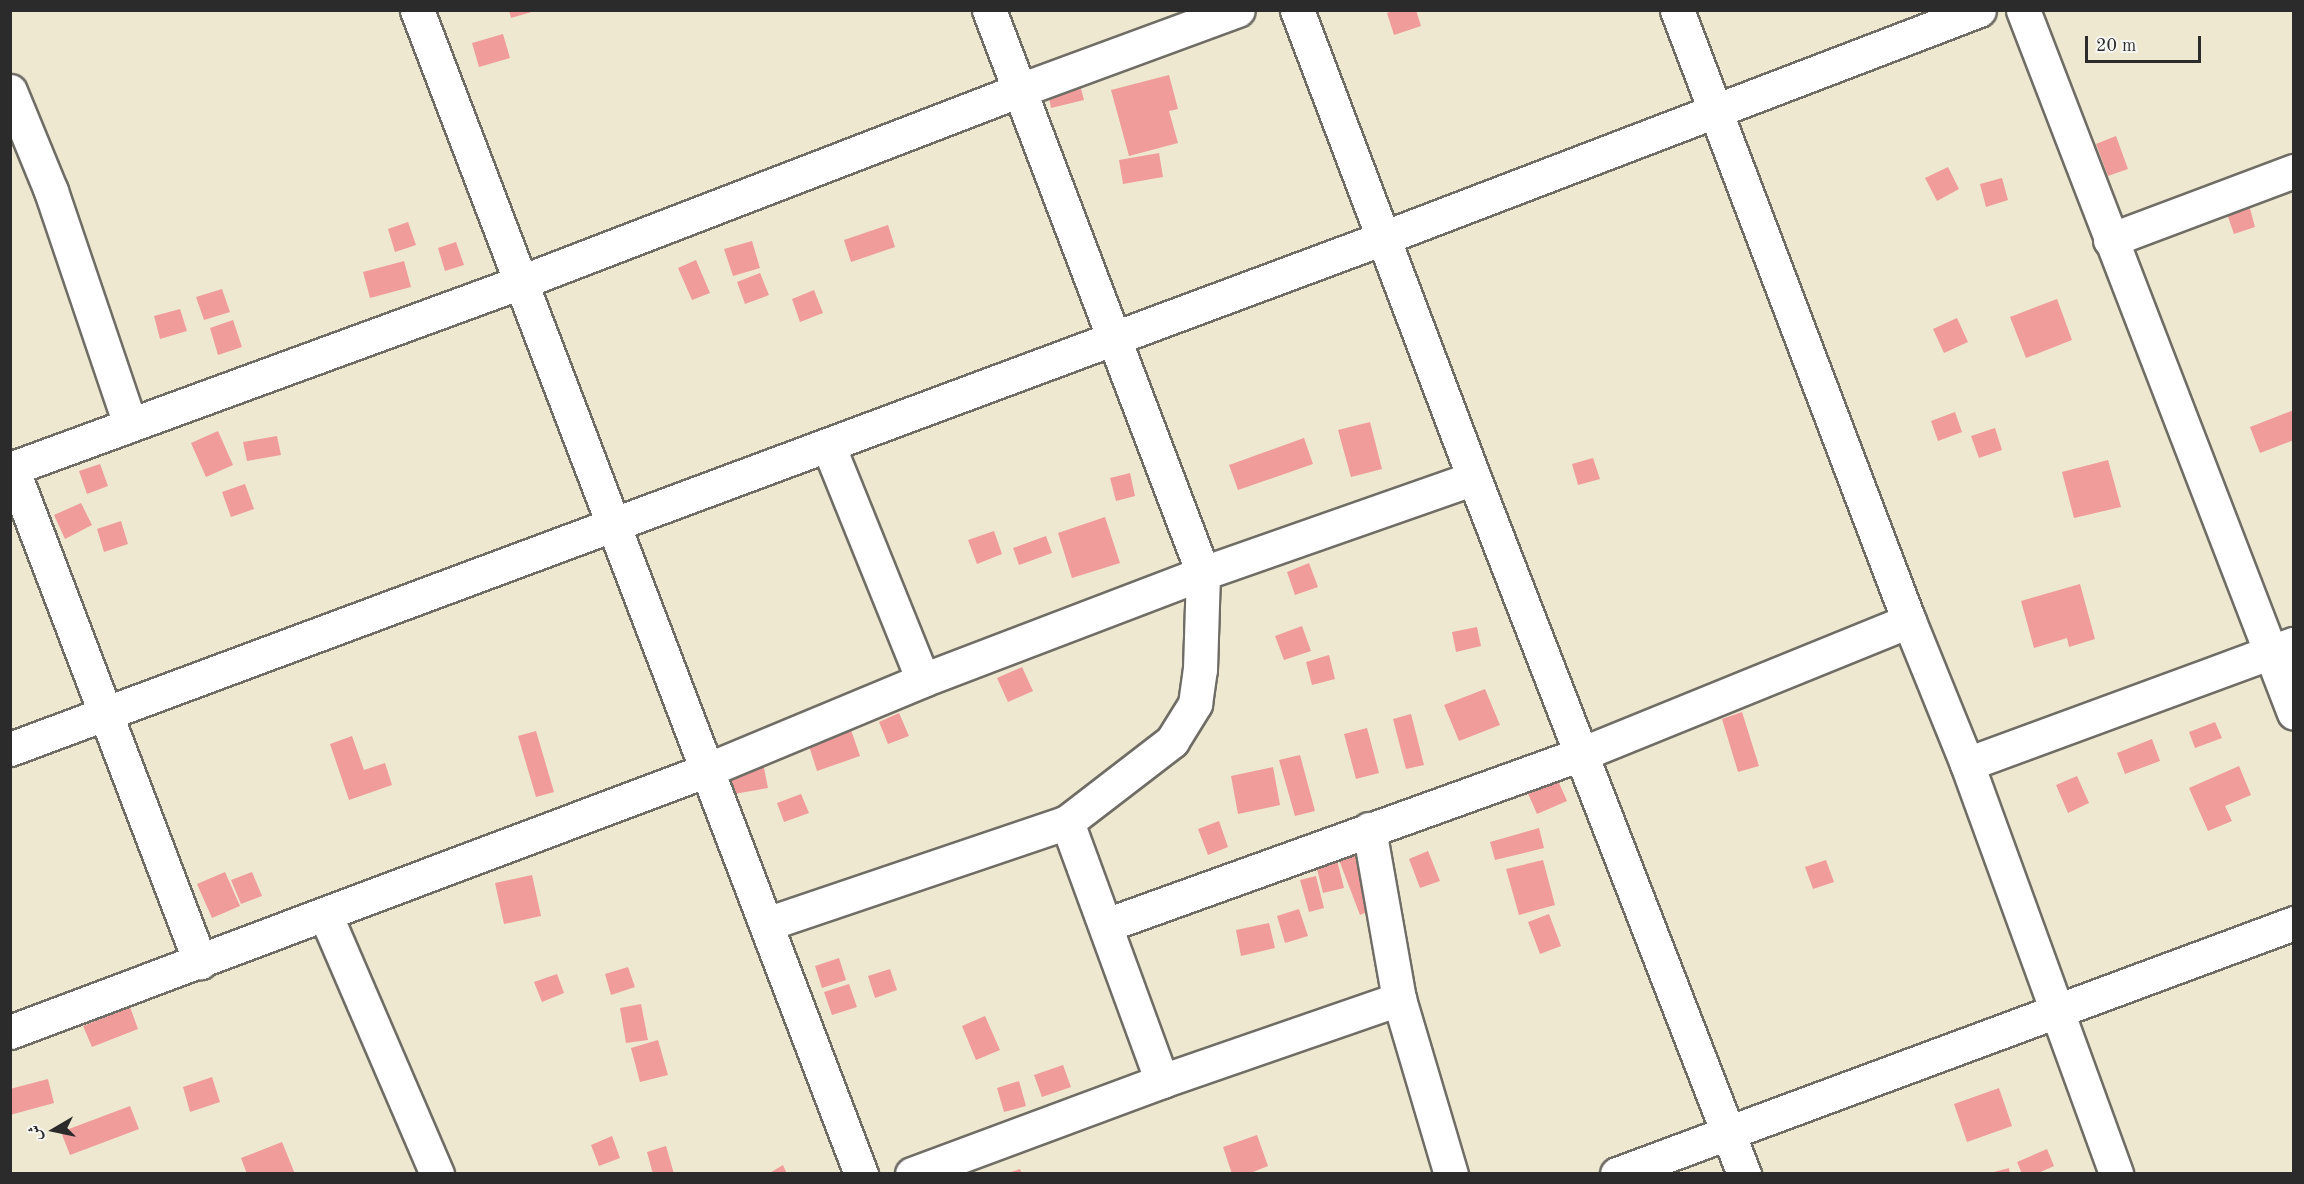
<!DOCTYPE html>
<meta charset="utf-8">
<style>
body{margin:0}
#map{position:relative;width:2304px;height:1184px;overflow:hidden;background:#eee8d1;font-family:"Old Standard TT",Amiri,serif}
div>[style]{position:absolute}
.building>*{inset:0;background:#f09c9b}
.roads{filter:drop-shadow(2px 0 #6f6d65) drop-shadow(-2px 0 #6f6d65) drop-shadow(0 2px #6f6d65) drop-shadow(0 -2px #6f6d65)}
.minor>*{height:33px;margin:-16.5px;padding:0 16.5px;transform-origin:16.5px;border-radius:16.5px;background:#fff}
span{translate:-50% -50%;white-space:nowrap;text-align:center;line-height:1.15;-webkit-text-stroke:6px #f6f6f2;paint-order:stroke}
.frame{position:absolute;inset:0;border:12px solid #2b2b2b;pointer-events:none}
.north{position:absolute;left:24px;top:1100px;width:60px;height:60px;-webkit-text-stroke:4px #f6f6f2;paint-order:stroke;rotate:261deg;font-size:16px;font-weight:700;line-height:24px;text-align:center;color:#2b2b2b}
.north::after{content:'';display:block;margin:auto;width:21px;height:27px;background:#2b2b2b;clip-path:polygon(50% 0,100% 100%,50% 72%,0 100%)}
.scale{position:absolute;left:2085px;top:36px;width:116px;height:27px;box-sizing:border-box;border:3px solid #2b2b2b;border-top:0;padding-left:8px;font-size:18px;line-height:21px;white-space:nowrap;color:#2b2b2b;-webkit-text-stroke:4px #f6f6f2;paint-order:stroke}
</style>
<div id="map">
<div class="building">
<div style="clip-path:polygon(509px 10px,535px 10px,535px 11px,511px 18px)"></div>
<div style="clip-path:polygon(1395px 10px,1416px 10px,1421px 26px,1394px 35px,1387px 13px)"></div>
<div style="clip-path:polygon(503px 34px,510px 58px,479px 67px,472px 43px)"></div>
<div style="clip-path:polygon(1169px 75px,1178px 109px,1169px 111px,1178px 143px,1129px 156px,1111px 90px)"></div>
<div style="clip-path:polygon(1080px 85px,1084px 100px,1051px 108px,1048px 92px)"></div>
<div style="clip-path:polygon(2116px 136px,2128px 169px,2108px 176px,2096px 144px)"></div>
<div style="clip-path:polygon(1159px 153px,1163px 177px,1123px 184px,1119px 160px)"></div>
<div style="clip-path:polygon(1948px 167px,1959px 189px,1937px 201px,1925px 178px)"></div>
<div style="clip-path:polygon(2002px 178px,2008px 200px,1986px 207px,1980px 184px)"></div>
<div style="clip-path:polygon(2249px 205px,2255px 227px,2234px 234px,2226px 211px)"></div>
<div style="clip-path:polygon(408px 222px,416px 245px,395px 252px,388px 229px)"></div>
<div style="clip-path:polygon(888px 225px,895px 247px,851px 262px,844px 240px)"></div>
<div style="clip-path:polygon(752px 241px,760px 268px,733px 276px,724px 249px)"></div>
<div style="clip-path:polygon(456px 242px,464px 265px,445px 271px,438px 248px)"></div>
<div style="clip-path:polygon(696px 260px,710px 293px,692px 300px,678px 268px)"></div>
<div style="clip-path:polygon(404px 261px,411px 287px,370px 298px,363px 272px)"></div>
<div style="clip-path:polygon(760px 273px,769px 295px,745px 304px,737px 282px)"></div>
<div style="clip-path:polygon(222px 289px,230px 312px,204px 320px,196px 297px)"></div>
<div style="clip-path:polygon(814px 290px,823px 313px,800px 322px,792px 299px)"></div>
<div style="clip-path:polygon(2057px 299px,2072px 340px,2026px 358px,2010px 317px)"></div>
<div style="clip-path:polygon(180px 309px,187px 331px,160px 339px,154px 316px)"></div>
<div style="clip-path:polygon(1957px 318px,1968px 342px,1944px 353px,1933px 329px)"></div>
<div style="clip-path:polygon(233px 320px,242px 347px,218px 355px,210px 328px)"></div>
<div style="clip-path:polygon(2294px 410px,2294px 440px,2260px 453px,2250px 427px)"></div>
<div style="clip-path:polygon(1955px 412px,1962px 432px,1938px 441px,1931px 421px)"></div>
<div style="clip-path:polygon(1370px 422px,1382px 469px,1351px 477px,1338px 430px)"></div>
<div style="clip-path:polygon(1995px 428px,2002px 450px,1979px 458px,1971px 436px)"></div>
<div style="clip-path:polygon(218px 431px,233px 465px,206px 477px,191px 443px)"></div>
<div style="clip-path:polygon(277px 436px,281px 455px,247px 461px,243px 442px)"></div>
<div style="clip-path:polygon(1304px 438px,1313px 464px,1238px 490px,1229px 465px)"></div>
<div style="clip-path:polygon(1593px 458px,1600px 479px,1578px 485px,1572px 464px)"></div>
<div style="clip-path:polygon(2108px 460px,2121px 507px,2074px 518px,2062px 472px)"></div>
<div style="clip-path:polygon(100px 464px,108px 486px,87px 494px,79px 471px)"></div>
<div style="clip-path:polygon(1130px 473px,1135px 496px,1116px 501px,1110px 478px)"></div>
<div style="clip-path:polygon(245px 484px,254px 509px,231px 517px,222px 492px)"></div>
<div style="clip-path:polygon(81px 503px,92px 525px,65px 539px,54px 515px)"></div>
<div style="clip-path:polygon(1105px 517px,1120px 563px,1072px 578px,1058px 533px)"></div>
<div style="clip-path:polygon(121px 521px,128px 544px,104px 552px,97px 529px)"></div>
<div style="clip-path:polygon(994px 531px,1002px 554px,977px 564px,968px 540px)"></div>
<div style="clip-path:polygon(1046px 536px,1052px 553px,1019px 565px,1013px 548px)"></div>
<div style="clip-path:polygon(1309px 563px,1318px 587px,1295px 595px,1287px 572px)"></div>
<div style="clip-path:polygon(2080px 584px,2095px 639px,2069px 647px,2067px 638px,2034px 648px,2021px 601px)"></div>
<div style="clip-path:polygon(1302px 626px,1311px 651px,1284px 660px,1275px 636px)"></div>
<div style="clip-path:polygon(1477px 627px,1481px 646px,1456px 652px,1452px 632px)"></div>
<div style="clip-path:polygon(1329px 655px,1335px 679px,1312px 685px,1306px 662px)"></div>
<div style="clip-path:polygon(1022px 667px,1033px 691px,1008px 702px,997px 678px)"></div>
<div style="clip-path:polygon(1485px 689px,1500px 725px,1459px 741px,1444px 705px)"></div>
<div style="clip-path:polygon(1742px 712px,1759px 766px,1738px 772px,1722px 719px)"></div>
<div style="clip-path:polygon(899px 713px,909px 736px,888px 744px,879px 722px)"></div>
<div style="clip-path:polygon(1411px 714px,1424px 765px,1406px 769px,1393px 719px)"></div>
<div style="clip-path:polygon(2215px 722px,2222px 738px,2195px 748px,2189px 732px)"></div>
<div style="clip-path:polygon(1367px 728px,1379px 773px,1356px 779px,1344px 734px)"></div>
<div style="clip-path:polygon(851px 730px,860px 756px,817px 771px,809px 746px)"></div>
<div style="clip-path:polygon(536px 731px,554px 792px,536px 797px,518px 736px)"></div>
<div style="clip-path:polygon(352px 736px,364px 770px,385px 763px,392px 785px,349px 800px,330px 744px)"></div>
<div style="clip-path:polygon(2152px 739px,2160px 761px,2125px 774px,2117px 753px)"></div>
<div style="clip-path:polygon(761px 753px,768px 788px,734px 794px,727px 760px)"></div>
<div style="clip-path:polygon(1300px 755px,1315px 811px,1295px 816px,1279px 760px)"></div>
<div style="clip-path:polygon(2239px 766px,2251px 795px,2225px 806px,2232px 821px,2208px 831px,2189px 788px)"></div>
<div style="clip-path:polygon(1273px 767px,1280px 805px,1238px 814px,1231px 776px)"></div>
<div style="clip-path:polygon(1556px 776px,1567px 801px,1537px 814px,1526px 789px)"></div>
<div style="clip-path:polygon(2077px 776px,2089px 803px,2068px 813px,2056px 785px)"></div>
<div style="clip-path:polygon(801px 794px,809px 813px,784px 822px,777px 803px)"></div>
<div style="clip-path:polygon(1219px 821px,1228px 847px,1208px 855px,1198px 829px)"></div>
<div style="clip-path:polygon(1539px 828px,1544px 848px,1495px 860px,1490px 842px)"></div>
<div style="clip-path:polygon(1364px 850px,1385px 904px,1360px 915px,1339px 860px)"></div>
<div style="clip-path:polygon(1428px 851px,1440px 881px,1420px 888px,1409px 859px)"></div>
<div style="clip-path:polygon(1337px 860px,1344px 888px,1323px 893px,1316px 865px)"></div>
<div style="clip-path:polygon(1543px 860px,1555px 905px,1519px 915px,1506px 869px)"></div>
<div style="clip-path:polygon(1826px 860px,1834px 882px,1813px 889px,1805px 867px)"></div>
<div style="clip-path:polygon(225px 872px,240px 906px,212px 918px,197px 884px)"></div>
<div style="clip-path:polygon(252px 872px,262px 896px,241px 904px,231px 880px)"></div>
<div style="clip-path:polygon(532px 875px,541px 916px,504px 924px,495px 883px)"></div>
<div style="clip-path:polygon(1316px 876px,1324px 908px,1309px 912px,1300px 880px)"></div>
<div style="clip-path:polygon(1299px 909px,1308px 936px,1285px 943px,1277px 916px)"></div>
<div style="clip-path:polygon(1549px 914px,1561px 946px,1540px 954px,1528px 922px)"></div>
<div style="clip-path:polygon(1269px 923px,1275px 948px,1241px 956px,1236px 930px)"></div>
<div style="clip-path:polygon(839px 958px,846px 980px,822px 988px,815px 966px)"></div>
<div style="clip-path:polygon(628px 967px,635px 987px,611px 995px,605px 974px)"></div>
<div style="clip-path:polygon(890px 969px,897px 990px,875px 998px,868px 976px)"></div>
<div style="clip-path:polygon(557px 974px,564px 993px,542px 1002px,534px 982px)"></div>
<div style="clip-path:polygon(849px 984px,857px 1007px,832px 1015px,824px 992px)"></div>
<div style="clip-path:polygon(641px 1004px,648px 1040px,626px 1043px,620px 1008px)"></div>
<div style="clip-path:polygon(130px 1007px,138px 1029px,92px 1047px,83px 1026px)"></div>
<div style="clip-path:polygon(985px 1016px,1000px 1050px,976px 1060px,962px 1026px)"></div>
<div style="clip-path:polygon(658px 1040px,668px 1075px,640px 1082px,631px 1048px)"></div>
<div style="clip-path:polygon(1063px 1065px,1071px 1087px,1042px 1097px,1034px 1075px)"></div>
<div style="clip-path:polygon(212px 1077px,220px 1102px,190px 1112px,183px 1087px)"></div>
<div style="clip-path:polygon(48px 1079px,54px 1103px,10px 1115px,10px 1089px)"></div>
<div style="clip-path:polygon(1019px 1081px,1026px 1106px,1004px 1112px,997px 1088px)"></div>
<div style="clip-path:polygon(1999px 1088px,2012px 1126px,1967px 1142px,1954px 1104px)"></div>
<div style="clip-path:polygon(130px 1106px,139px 1129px,70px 1155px,61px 1132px)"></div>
<div style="clip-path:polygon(1257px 1135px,1268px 1166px,1248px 1174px,1232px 1174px,1223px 1147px)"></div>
<div style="clip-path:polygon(612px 1136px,620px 1158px,599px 1166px,591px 1145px)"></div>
<div style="clip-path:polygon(282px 1142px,295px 1174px,247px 1174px,241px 1158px)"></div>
<div style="clip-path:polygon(666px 1146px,674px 1174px,653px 1174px,647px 1152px)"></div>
<div style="clip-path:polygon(2047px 1149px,2054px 1166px,2036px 1174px,2022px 1174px,2017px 1162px)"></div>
<div style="clip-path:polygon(783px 1165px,787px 1174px,768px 1174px)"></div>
<div style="clip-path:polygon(2009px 1168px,2010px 1174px,1991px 1174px,1990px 1173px)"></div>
<div style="clip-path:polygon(1020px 1169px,1022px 1174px,1008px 1174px,1008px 1173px)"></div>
</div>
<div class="roads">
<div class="minor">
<div style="left:417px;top:10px;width:1246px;rotate:69.12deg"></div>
<div style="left:1297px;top:10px;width:500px;rotate:69.28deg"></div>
<div style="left:1474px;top:478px;width:747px;rotate:68.8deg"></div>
<div style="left:1677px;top:10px;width:654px;rotate:69.21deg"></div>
<div style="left:1909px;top:621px;width:154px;rotate:67.9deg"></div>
<div style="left:1967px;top:764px;width:436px;rotate:70deg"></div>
<div style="left:2023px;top:10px;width:753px;rotate:68.92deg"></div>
<div style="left:10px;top:91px;width:108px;rotate:67.7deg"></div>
<div style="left:51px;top:191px;width:246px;rotate:71.3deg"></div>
<div style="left:2110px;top:240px;width:197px;rotate:-20.6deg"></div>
<div style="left:828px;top:445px;width:253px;rotate:68deg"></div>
<div style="left:12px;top:468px;width:529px;rotate:69.16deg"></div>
<div style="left:10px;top:469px;width:544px;rotate:-20.1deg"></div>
<div style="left:521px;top:282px;width:535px;rotate:-21.05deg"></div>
<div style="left:1020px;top:90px;width:232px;rotate:-20.2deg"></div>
<div style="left:10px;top:749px;width:1465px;rotate:-20.41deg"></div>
<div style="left:1383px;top:238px;width:638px;rotate:-20.93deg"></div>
<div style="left:1967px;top:764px;width:348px;rotate:-20.2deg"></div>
<div style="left:1067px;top:822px;width:276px;rotate:69.9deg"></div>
<div style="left:1369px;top:829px;width:173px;rotate:80deg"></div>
<div style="left:1399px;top:999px;width:183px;rotate:73.5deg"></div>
<div style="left:325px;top:914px;width:283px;rotate:66.7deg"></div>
<div style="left:766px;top:924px;width:318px;rotate:-18.7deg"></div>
<div style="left:1067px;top:822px;width:133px;rotate:-37.6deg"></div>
<div style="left:1172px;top:741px;width:44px;rotate:-58.1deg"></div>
<div style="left:1195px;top:704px;width:35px;rotate:-82deg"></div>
<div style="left:1200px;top:669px;width:96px;rotate:-88.2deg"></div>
<div style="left:1203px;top:573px;width:602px;rotate:-110.81deg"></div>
<div style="left:1106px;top:925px;width:505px;rotate:-19.8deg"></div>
<div style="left:1581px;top:754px;width:354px;rotate:-22.1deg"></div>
<div style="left:10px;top:1032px;width:745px;rotate:-20.6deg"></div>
<div style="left:707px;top:770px;width:234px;rotate:-22.6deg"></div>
<div style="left:923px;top:680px;width:300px;rotate:-20.9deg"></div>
<div style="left:1203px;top:573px;width:287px;rotate:-19.3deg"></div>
<div style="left:912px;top:1174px;width:267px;rotate:-20.4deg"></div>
<div style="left:1162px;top:1081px;width:251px;rotate:-19.1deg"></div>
<div style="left:1617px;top:1174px;width:722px;rotate:-20.34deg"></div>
</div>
</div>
<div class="frame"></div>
<div class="north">ش</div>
<div class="scale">20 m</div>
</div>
